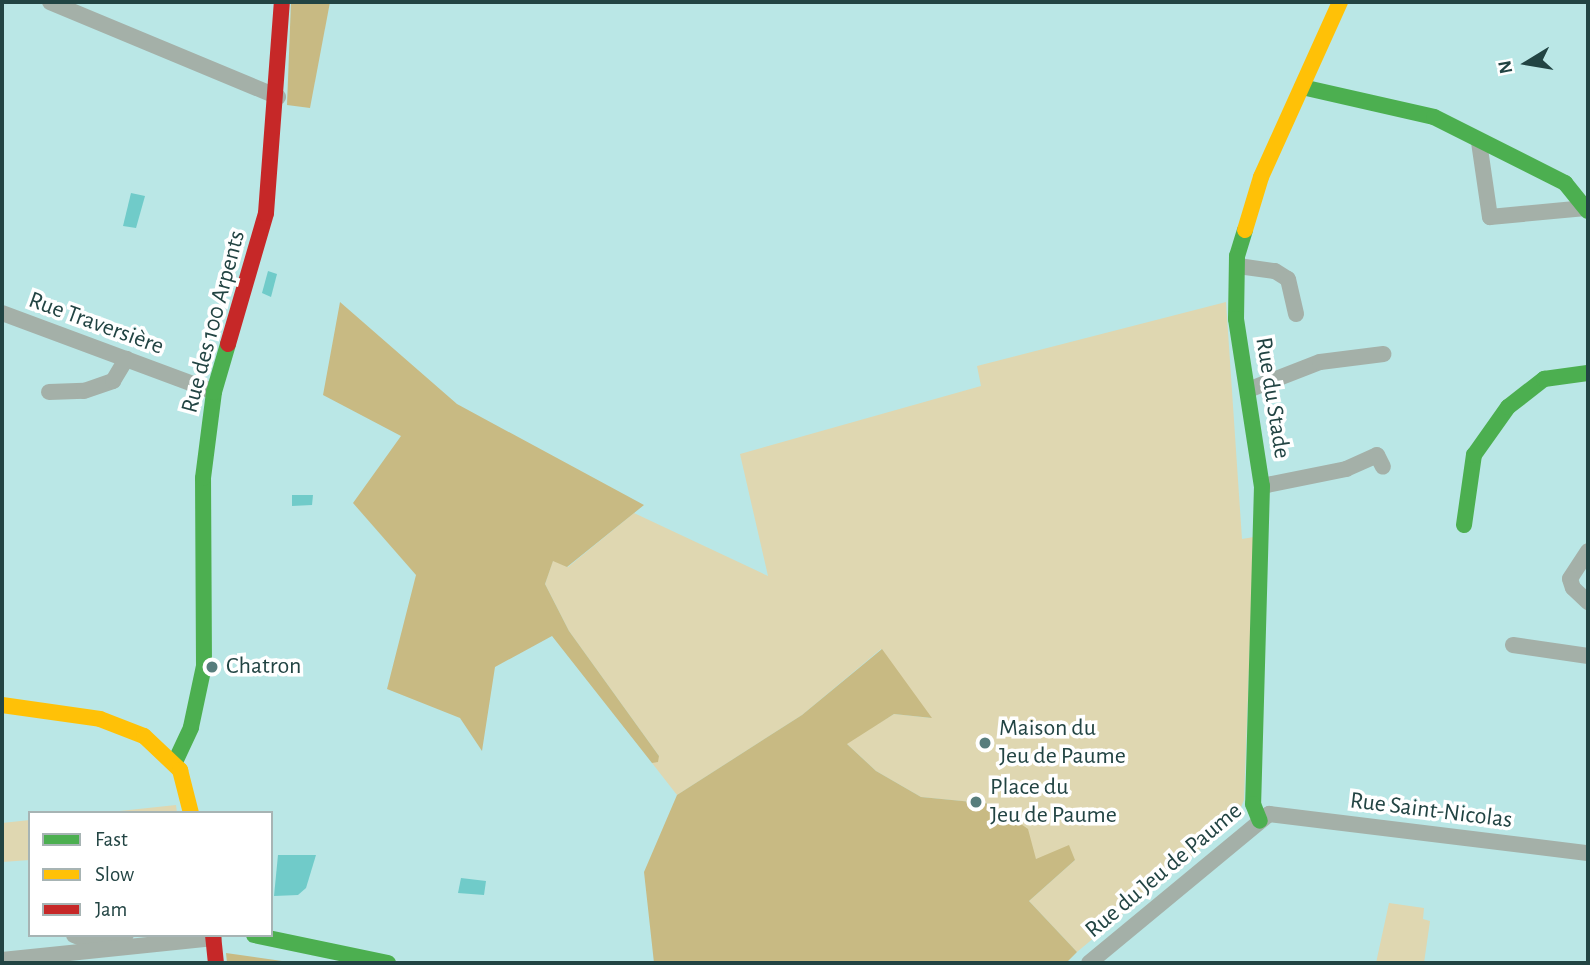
<!DOCTYPE html>
<meta charset="utf-8">
<style>
body{margin:0}
#map{position:relative;width:1590px;height:965px;overflow:hidden;background:#bae7e6;font-family:"Alegreya Sans",sans-serif}
div>[style]{position:absolute}
.green>*{inset:0;background:#dfd7b1}
.forest>*{inset:0;background:#c8ba83}
.water>*{inset:0;background:#70cbc9}
.street>*{height:16px;margin:-8px;padding:0 8px;transform-origin:8px;border-radius:8px;background:#a4b0a8}
.fast>*{height:16px;margin:-8px;padding:0 8px;transform-origin:8px;border-radius:8px;background:#4caf50}
.slow>*{height:16px;margin:-8px;padding:0 8px;transform-origin:8px;border-radius:8px;background:#ffc107}
.jam>*{height:16px;margin:-8px;padding:0 8px;transform-origin:8px;border-radius:8px;background:#c62828}
.dots>*{width:19px;height:19px;translate:-50% -50%;box-sizing:border-box;border:4px solid #fff;border-radius:50%}
span{translate:-50% -50%;white-space:nowrap;text-align:center;line-height:1.15;-webkit-text-stroke:7px #fff;paint-order:stroke}
.street-label{font-size:24px;color:#224443}
.poi-label{font-size:24px;color:#224443}
.left{translate:0 -50%;text-align:left}
.frame{position:absolute;inset:0;border:4px solid #224443;pointer-events:none}
.legend{position:absolute;left:28px;top:811px;width:245px;height:126px;box-sizing:border-box;background:#fff;border:2px solid #a7b4b4;margin:0;padding:9px 12px;list-style:none;font-size:21px;color:#224443}
.legend li{display:flex;align-items:center;gap:14px;height:35px}
.legend b{width:35px;border:2px solid #a7b4b4}
.north{position:absolute;left:1492px;top:28px;width:70px;height:70px;-webkit-text-stroke:5px #fff;paint-order:stroke;rotate:259deg;font-size:19px;font-weight:700;line-height:28px;text-align:center;color:#224443}
.north::after{content:'';display:block;margin:auto;width:24px;height:32px;background:#224443;clip-path:polygon(50% 0,100% 100%,50% 72%,0 100%)}
</style>
<div id="map">
<div class="green">
<div style="clip-path:polygon(1226px 302px,1242px 539px,1254px 537px,1244px 800px,1236px 819px,1077px 952px,1029px 901px,1075px 860px,1036px 859px,993px 804px,921px 797px,876px 771px,846px 743px,894px 714px,931px 718px,881px 649px,802px 715px,677px 795px,652px 763px,659px 756px,569px 631px,545px 584px,553px 560px,568px 567px,634px 513px,768px 576px,740px 454px,981px 386px,977px 366px)"></div>
<div style="clip-path:polygon(176px 805px,177px 813px,101px 813px)"></div>
<div style="clip-path:polygon(30px 820px,30px 860px,2px 862px,2px 823px)"></div>
<div style="clip-path:polygon(1389px 903px,1424px 908px,1423px 919px,1430px 921px,1424px 963px,1376px 963px)"></div>
</div>
<div class="forest">
<div style="clip-path:polygon(291px 2px,330px 2px,310px 108px,287px 105px)"></div>
<div style="clip-path:polygon(340px 302px,457px 404px,644px 505px,567px 567px,553px 561px,545px 584px,569px 631px,659px 756px,658px 762px,652px 763px,552px 636px,495px 667px,482px 751px,460px 718px,387px 689px,416px 575px,353px 503px,401px 436px,323px 395px)"></div>
<div style="clip-path:polygon(882px 649px,932px 718px,894px 714px,847px 744px,876px 771px,921px 797px,993px 804px,1028px 829px,1036px 859px,1069px 845px,1075px 860px,1029px 901px,1077px 952px,1066px 963px,654px 963px,644px 872px,677px 795px,802px 715px)"></div>
<div style="clip-path:polygon(226px 953px,296px 963px,227px 963px)"></div>
</div>
<div class="water">
<div style="clip-path:polygon(131px 193px,145px 196px,136px 228px,123px 226px)"></div>
<div style="clip-path:polygon(268px 271px,277px 274px,271px 297px,262px 293px)"></div>
<div style="clip-path:polygon(292px 495px,313px 495px,312px 505px,292px 506px)"></div>
<div style="clip-path:polygon(278px 855px,316px 855px,306px 888px,298px 895px,274px 896px)"></div>
<div style="clip-path:polygon(461px 878px,486px 881px,484px 895px,458px 893px)"></div>
</div>
<div class="street">
<div style="left:50px;top:2px;width:247px;rotate:22.6deg"></div>
<div style="left:1479px;top:142px;width:76px;rotate:81.7deg"></div>
<div style="left:1490px;top:217px;width:96px;rotate:-5.4deg"></div>
<div style="left:1238px;top:266px;width:37px;rotate:8deg"></div>
<div style="left:1275px;top:271px;width:15px;rotate:32deg"></div>
<div style="left:1288px;top:279px;width:36px;rotate:77deg"></div>
<div style="left:2px;top:313px;width:226px;rotate:20.4deg"></div>
<div style="left:1248px;top:390px;width:77px;rotate:-21.3deg"></div>
<div style="left:1320px;top:362px;width:64px;rotate:-7.2deg"></div>
<div style="left:49px;top:392px;width:35px;rotate:-2deg"></div>
<div style="left:84px;top:391px;width:31px;rotate:-19deg"></div>
<div style="left:113px;top:381px;width:26px;rotate:-59deg"></div>
<div style="left:1262px;top:486px;width:86px;rotate:-11.4deg"></div>
<div style="left:1346px;top:469px;width:34px;rotate:-24deg"></div>
<div style="left:1377px;top:455px;width:13px;rotate:63deg"></div>
<div style="left:1588px;top:551px;width:33px;rotate:123deg"></div>
<div style="left:1570px;top:579px;width:9px;rotate:72deg"></div>
<div style="left:1573px;top:588px;width:21px;rotate:43deg"></div>
<div style="left:1513px;top:645px;width:76px;rotate:8.3deg"></div>
<div style="left:74px;top:935px;width:11px;rotate:22deg"></div>
<div style="left:84px;top:939px;width:42px;rotate:-5.4deg"></div>
<div style="left:2px;top:960px;width:213px;rotate:-5.9deg"></div>
<div style="left:1089px;top:963px;width:234px;rotate:-39.6deg"></div>
<div style="left:1269px;top:814px;width:321px;rotate:7deg"></div>
</div>
<div class="fast">
<div style="left:1302px;top:87px;width:135px;rotate:12.8deg"></div>
<div style="left:1434px;top:117px;width:147px;rotate:26.7deg"></div>
<div style="left:1565px;top:183px;width:36px;rotate:51deg"></div>
<div style="left:1245px;top:230px;width:27px;rotate:107deg"></div>
<div style="left:1237px;top:256px;width:63px;rotate:90.9deg"></div>
<div style="left:1236px;top:319px;width:169px;rotate:81.2deg"></div>
<div style="left:1262px;top:486px;width:318px;rotate:91.6deg"></div>
<div style="left:1253px;top:804px;width:18px;rotate:68deg"></div>
<div style="left:1464px;top:525px;width:71px;rotate:-81.9deg"></div>
<div style="left:1474px;top:455px;width:59px;rotate:-54.7deg"></div>
<div style="left:1508px;top:407px;width:46px;rotate:-37.9deg"></div>
<div style="left:1544px;top:379px;width:44px;rotate:-7.8deg"></div>
<div style="left:175px;top:762px;width:38px;rotate:-65deg"></div>
<div style="left:191px;top:727px;width:62px;rotate:-78deg"></div>
<div style="left:204px;top:666px;width:188px;rotate:-90.3deg"></div>
<div style="left:203px;top:478px;width:87px;rotate:-82.7deg"></div>
<div style="left:214px;top:392px;width:50px;rotate:-73.7deg"></div>
<div style="left:254px;top:935px;width:137px;rotate:11.8deg"></div>
</div>
<div class="slow">
<div style="left:1245px;top:230px;width:55px;rotate:-73.2deg"></div>
<div style="left:1261px;top:177px;width:192px;rotate:-65.7deg"></div>
<div style="left:2px;top:705px;width:99px;rotate:8.1deg"></div>
<div style="left:100px;top:719px;width:47px;rotate:21.1deg"></div>
<div style="left:144px;top:736px;width:50px;rotate:43.4deg"></div>
<div style="left:180px;top:770px;width:44px;rotate:75.7deg"></div>
</div>
<div class="jam">
<div style="left:228px;top:344px;width:136px;rotate:-73.8deg"></div>
<div style="left:266px;top:213px;width:212px;rotate:-85.7deg"></div>
<div style="left:213px;top:935px;width:28px;rotate:84deg"></div>
</div>
<div class="dots">
<div style="left:212px;top:667px;background:#577d7c"></div>
<div style="left:985px;top:743px;background:#577d7c"></div>
<div style="left:976px;top:802px;background:#577d7c"></div>
</div>
<div class="street-label">
<span style="left:214px;top:322px;rotate:-75deg">Rue des 100 Arpents</span>
<span style="left:96px;top:324px;rotate:20deg">Rue Traversière</span>
<span style="left:1272px;top:398px;rotate:81deg">Rue du Stade</span>
<span style="left:1431px;top:811px;rotate:7deg">Rue Saint-Nicolas</span>
<span style="left:1164px;top:871px;rotate:-40deg">Rue du Jeu de Paume</span>
</div>
<div class="poi-label">
<span class="left" style="left:226px;top:667px">Chatron</span>
<span class="left" style="left:999px;top:743px">Maison du<br>Jeu de Paume</span>
<span class="left" style="left:990px;top:802px">Place du<br>Jeu de Paume</span>
</div>
<div class="frame"></div>
<ul class="legend">
<li><b style="height:9px;background:#4caf50"></b>Fast</li>
<li><b style="height:9px;background:#ffc107"></b>Slow</li>
<li><b style="height:9px;background:#c62828"></b>Jam</li>
</ul>
<div class="north">N</div>
</div>
